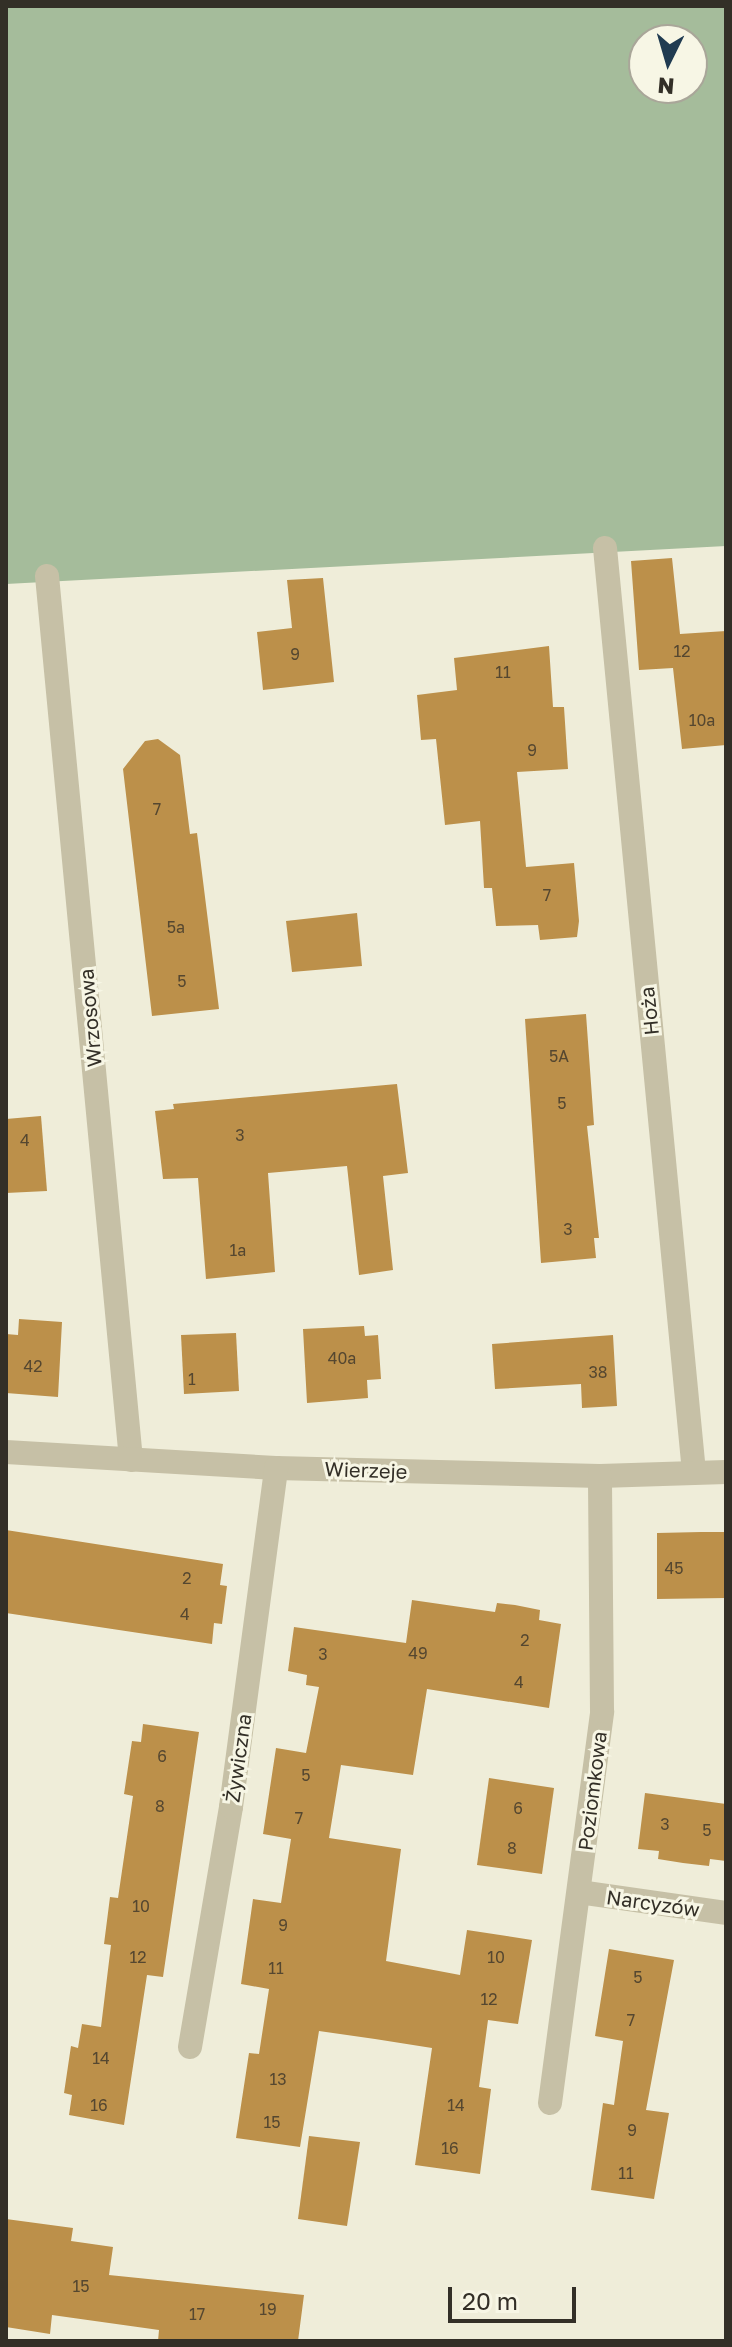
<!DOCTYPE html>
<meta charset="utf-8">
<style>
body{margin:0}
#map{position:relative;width:732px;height:2347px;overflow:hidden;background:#efedd9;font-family:"Golos Text",sans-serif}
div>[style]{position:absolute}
.green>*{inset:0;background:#a5bc9b}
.building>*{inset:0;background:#bc904a}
.street>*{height:24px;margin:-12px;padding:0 12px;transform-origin:12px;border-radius:12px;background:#c6c0a6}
span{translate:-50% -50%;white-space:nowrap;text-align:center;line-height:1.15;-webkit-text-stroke:6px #f7f6e5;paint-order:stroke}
.number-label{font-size:16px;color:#554730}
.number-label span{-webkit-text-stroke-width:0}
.street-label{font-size:20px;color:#332f27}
.frame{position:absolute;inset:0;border:8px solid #332f27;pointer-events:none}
.north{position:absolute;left:628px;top:24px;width:80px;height:80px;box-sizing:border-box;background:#f7f6e5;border:2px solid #a9a699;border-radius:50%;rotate:185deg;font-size:22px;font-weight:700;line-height:32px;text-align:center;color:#332f27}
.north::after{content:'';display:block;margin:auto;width:28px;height:36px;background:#203b51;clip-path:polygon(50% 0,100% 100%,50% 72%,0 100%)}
.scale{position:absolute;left:448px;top:2287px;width:128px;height:36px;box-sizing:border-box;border:4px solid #332f27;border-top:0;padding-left:10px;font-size:24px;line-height:28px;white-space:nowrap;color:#332f27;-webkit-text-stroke:6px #f7f6e5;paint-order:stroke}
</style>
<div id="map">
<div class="green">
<div style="clip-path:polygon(evenodd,6px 6px,726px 6px,726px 546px,6px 584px,6px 6px,644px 40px,692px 40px,692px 88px,644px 88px,644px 40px)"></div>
</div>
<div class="building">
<div style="clip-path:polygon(672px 558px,680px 634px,726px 631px,726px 745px,682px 749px,673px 668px,639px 670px,631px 561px)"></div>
<div style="clip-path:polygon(323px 578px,334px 682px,263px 690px,257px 632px,292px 628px,287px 580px)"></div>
<div style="clip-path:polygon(549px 646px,553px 707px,564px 707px,568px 769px,517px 772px,526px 867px,574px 863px,579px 921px,577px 937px,540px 940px,538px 925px,496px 926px,492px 888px,484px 888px,480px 821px,445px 825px,436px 739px,421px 740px,417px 695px,457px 690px,454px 658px)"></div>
<div style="clip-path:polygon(158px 739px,180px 755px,190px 834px,197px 833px,219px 1009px,152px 1016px,123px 769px,145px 741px)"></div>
<div style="clip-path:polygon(357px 913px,362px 966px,292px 972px,286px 921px)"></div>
<div style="clip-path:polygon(586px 1014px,594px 1125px,587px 1126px,599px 1238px,594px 1238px,596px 1258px,541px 1263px,525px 1019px)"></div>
<div style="clip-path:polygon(397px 1084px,408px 1173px,383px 1176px,393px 1270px,359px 1275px,347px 1166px,268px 1173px,275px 1272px,206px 1279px,198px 1178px,163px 1179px,155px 1111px,174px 1109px,173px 1104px)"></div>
<div style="clip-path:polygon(41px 1116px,47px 1191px,6px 1193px,6px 1119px)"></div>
<div style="clip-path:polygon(19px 1319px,62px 1322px,58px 1397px,6px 1393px,6px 1334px,18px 1335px)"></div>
<div style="clip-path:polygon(364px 1326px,365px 1336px,378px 1335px,381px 1379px,367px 1380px,368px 1398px,307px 1403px,303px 1329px)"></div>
<div style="clip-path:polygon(236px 1333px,239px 1391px,184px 1394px,181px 1335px)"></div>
<div style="clip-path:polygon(613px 1335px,617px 1406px,582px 1408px,581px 1384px,495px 1389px,492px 1344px)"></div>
<div style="clip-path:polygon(6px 1530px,223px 1564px,220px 1585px,227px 1586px,222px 1624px,214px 1623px,212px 1644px,6px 1613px)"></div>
<div style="clip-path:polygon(701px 1532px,726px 1532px,726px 1598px,657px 1599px,657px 1533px)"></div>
<div style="clip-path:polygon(412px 1600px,495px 1612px,497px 1603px,515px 1605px,540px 1610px,539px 1620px,561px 1624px,549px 1708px,427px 1689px,413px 1775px,341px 1765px,329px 1838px,401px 1849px,386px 1961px,460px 1975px,467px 1930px,532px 1940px,518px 2024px,488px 2020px,479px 2087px,491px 2089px,480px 2174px,415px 2165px,432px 2048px,375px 2039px,319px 2031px,300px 2147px,236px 2138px,249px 2053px,259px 2054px,269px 1989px,241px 1984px,253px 1899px,281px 1903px,291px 1839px,263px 1834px,276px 1748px,306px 1753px,319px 1687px,306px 1685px,307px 1675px,288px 1671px,294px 1627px,406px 1643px)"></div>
<div style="clip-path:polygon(143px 1724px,199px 1732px,163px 1977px,147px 1975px,124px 2125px,69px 2115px,72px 2095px,64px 2093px,71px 2046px,78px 2048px,82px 2024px,101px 2027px,111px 1945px,104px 1944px,110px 1897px,118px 1898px,133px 1796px,124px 1794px,132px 1741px,141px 1742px)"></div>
<div style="clip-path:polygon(489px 1778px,554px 1788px,542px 1874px,477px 1865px)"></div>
<div style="clip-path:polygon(645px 1793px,726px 1804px,726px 1861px,710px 1859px,709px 1866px,683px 1863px,658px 1859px,659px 1851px,638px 1849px)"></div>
<div style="clip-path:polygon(609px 1949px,674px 1960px,646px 2110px,669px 2113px,654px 2199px,591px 2190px,603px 2103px,614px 2105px,623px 2041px,595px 2036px)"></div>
<div style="clip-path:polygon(309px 2136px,360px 2142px,347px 2226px,298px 2219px)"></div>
<div style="clip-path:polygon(6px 2219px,73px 2228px,71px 2241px,113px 2247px,109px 2275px,304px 2295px,298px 2341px,158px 2341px,159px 2330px,52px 2315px,50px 2334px,6px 2327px)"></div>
</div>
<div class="street">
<div style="left:605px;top:548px;width:929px;rotate:84.5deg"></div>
<div style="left:47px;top:576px;width:888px;rotate:84.57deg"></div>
<div style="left:6px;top:1452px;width:270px;rotate:3.4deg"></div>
<div style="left:276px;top:1468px;width:324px;rotate:1.4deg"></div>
<div style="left:600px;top:1476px;width:126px;rotate:-1.8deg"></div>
<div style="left:579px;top:1892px;width:148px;rotate:8.1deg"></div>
<div style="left:190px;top:2047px;width:243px;rotate:-80.3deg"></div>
<div style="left:231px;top:1807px;width:342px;rotate:-82.4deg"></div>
<div style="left:550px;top:2103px;width:395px;rotate:-82.4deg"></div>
<div style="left:602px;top:1711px;width:235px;rotate:-90.5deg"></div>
</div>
<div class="number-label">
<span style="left:682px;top:651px">12</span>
<span style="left:295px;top:654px">9</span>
<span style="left:503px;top:672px">11</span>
<span style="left:702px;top:720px">10a</span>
<span style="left:532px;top:750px">9</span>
<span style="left:157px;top:809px">7</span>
<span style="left:547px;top:895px">7</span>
<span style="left:176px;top:927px">5a</span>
<span style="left:182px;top:981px">5</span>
<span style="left:559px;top:1056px">5A</span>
<span style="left:562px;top:1103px">5</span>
<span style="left:240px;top:1135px">3</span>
<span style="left:25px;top:1140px">4</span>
<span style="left:568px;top:1229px">3</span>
<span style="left:238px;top:1250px">1a</span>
<span style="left:342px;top:1358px">40a</span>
<span style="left:33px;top:1366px">42</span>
<span style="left:598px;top:1372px">38</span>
<span style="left:192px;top:1379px">1</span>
<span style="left:674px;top:1568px">45</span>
<span style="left:187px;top:1578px">2</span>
<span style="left:185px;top:1614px">4</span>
<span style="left:525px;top:1640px">2</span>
<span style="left:418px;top:1653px">49</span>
<span style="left:323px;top:1654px">3</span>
<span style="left:519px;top:1682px">4</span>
<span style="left:162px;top:1756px">6</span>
<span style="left:306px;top:1775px">5</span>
<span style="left:160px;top:1806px">8</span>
<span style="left:518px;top:1808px">6</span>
<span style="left:299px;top:1818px">7</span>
<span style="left:665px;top:1824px">3</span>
<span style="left:707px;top:1830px">5</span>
<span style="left:512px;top:1848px">8</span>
<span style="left:141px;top:1906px">10</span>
<span style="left:283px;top:1925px">9</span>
<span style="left:138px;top:1957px">12</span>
<span style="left:496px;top:1957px">10</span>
<span style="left:276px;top:1968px">11</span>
<span style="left:638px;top:1977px">5</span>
<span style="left:489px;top:1999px">12</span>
<span style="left:631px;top:2020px">7</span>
<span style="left:101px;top:2058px">14</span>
<span style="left:278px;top:2079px">13</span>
<span style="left:99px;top:2105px">16</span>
<span style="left:456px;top:2105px">14</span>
<span style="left:272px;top:2122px">15</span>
<span style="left:632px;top:2130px">9</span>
<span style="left:450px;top:2148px">16</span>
<span style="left:626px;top:2173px">11</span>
<span style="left:81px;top:2286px">15</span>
<span style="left:268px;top:2309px">19</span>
<span style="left:197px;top:2314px">17</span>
</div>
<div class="street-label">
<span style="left:649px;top:1011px;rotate:-96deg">Hoża</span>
<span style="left:90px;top:1018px;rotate:-95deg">Wrzosowa</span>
<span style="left:366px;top:1470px;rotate:2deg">Wierzeje</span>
<span style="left:238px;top:1758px;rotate:-82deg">Żywiczna</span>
<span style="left:592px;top:1791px;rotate:-83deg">Poziomkowa</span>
<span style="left:653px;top:1903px;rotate:8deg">Narcyzów</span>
</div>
<div class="frame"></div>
<div class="north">N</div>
<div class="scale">20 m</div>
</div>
